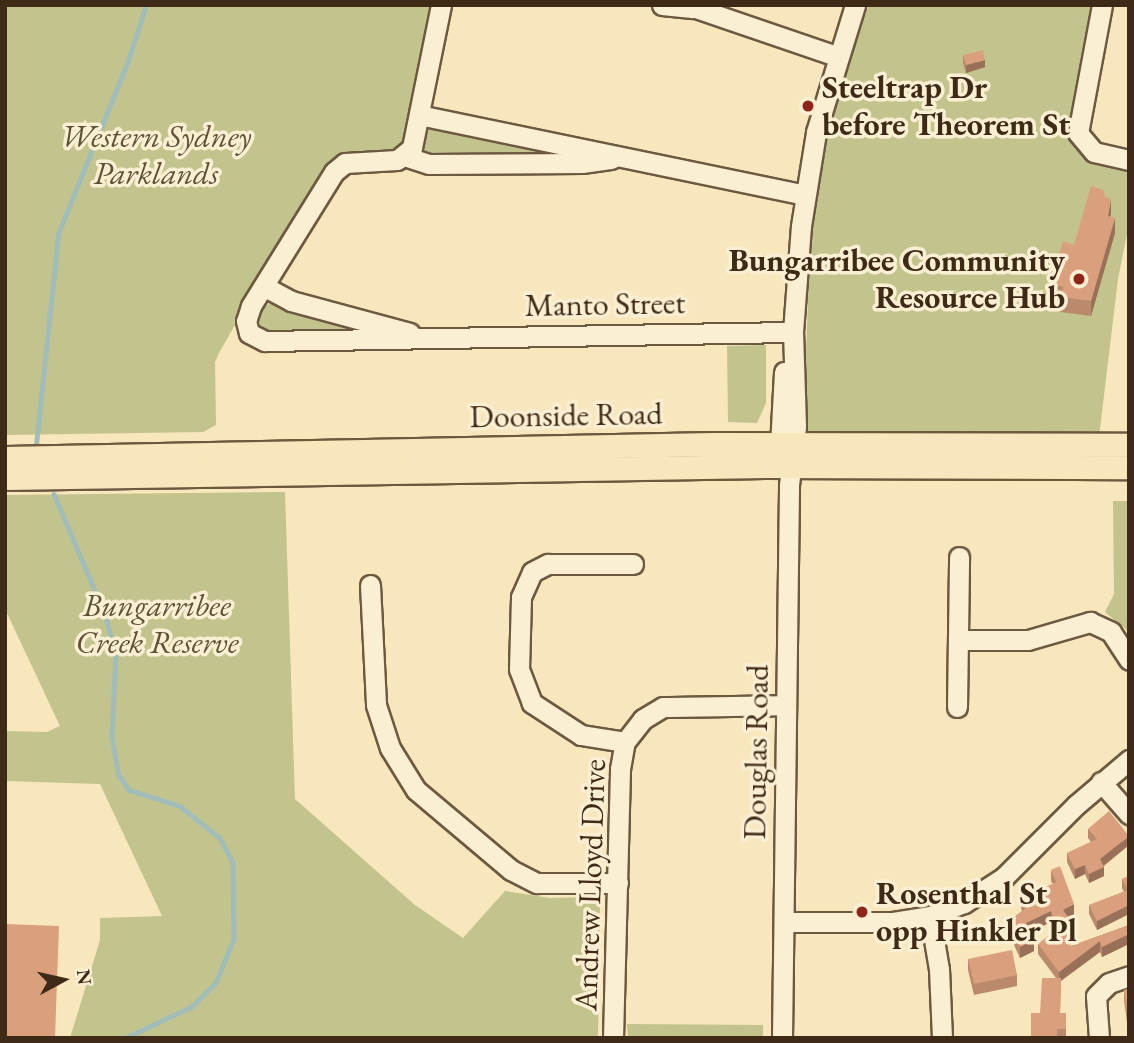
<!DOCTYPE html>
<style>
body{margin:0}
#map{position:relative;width:1134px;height:1043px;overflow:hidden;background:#f8e6bc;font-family:"EB Garamond",serif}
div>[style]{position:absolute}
.green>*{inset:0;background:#c2c38d}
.stream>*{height:4.5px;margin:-2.25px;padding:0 2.25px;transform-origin:2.25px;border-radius:2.25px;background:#a1bdba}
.roads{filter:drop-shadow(2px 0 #6d5940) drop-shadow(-2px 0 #6d5940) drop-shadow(0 2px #6d5940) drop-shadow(0 -2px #6d5940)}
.minor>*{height:19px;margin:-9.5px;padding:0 9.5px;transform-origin:9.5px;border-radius:9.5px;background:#faefd3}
.major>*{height:23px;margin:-11.5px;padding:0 11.5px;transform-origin:11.5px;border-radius:11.5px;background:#f8e6bc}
.wall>*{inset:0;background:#bb8a6c}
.shaded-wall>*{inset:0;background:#997058}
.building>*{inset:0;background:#daa07e}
.dots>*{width:19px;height:19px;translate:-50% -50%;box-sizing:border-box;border:4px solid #faefd3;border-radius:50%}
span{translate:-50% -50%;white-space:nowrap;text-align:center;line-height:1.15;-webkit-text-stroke:7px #faefd3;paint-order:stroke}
.poi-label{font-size:32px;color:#3f2a17;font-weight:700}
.left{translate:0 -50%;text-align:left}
.right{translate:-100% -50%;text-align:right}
.park-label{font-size:32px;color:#605034;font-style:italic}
.street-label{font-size:32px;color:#3f2a17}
.frame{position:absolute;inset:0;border:7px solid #3f2a17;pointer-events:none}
.north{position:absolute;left:28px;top:945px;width:70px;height:70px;-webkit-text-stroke:5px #faefd3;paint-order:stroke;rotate:82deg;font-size:19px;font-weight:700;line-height:28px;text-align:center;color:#3f2a17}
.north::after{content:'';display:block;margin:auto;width:24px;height:32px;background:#3f2a17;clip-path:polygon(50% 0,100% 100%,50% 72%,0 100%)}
</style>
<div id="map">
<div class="green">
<div style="clip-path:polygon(5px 5px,430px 5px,403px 141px,389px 151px,339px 154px,326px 164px,219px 353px,215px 362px,216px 425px,203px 432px,5px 435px)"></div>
<div style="clip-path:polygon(869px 5px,1092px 5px,1068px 134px,1077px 150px,1091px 161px,1129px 169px,1129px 224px,1118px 279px,1099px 437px,815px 437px,803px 427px,811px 224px,821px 141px,827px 137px,845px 67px)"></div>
<div style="clip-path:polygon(430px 126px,583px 153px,432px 160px,422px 150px)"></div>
<div style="clip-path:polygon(273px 302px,383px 329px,261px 333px,255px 323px,256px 311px)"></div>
<div style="clip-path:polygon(766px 345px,766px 403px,757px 423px,728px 422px,727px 346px)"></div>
<div style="clip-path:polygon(285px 492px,295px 799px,415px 905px,463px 938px,505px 891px,550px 898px,593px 897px,600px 906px,598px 1038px,70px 1038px,100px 940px,100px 918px,162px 916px,100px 784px,5px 781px,5px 731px,47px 732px,60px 726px,5px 609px,5px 495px)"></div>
<div style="clip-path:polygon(1113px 501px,1129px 501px,1129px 632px,1105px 612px,1114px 594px)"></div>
<div style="clip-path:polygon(627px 1024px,763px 1025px,763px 1038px,628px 1038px)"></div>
</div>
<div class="stream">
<div style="left:36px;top:445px;width:212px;rotate:-84deg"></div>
<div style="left:58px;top:234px;width:187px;rotate:-68deg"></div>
<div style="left:128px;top:61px;width:59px;rotate:-72.2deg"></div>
<div style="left:54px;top:494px;width:130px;rotate:67deg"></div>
<div style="left:105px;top:614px;width:42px;rotate:75deg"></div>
<div style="left:116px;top:655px;width:82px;rotate:92.8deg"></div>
<div style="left:112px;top:737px;width:39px;rotate:80deg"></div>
<div style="left:119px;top:775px;width:18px;rotate:56deg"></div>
<div style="left:129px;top:790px;width:53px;rotate:17.4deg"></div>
<div style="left:180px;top:806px;width:51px;rotate:38.7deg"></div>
<div style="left:220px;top:838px;width:27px;rotate:62deg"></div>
<div style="left:233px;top:862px;width:77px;rotate:89.3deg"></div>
<div style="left:234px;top:939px;width:48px;rotate:112.2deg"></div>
<div style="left:216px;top:983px;width:34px;rotate:135deg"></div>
<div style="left:192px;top:1007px;width:73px;rotate:154.8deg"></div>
</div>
<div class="roads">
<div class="minor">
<div style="left:441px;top:5px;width:146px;rotate:101.5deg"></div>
<div style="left:412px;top:148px;width:19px;rotate:141deg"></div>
<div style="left:397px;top:160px;width:52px;rotate:176.7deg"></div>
<div style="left:345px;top:163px;width:14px;rotate:141deg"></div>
<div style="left:334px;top:172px;width:158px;rotate:121.8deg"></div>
<div style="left:251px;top:306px;width:16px;rotate:108deg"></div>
<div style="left:246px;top:321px;width:12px;rotate:76deg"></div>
<div style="left:249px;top:333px;width:18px;rotate:27deg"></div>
<div style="left:265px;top:341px;width:528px;rotate:-0.98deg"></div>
<div style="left:662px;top:5px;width:30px;rotate:6deg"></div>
<div style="left:687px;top:5px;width:157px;rotate:18.9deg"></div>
<div style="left:1102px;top:5px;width:130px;rotate:100.6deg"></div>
<div style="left:1078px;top:133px;width:25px;rotate:50deg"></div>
<div style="left:1094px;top:152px;width:36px;rotate:13deg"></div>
<div style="left:419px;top:115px;width:394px;rotate:11.7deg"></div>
<div style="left:404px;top:156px;width:26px;rotate:18deg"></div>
<div style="left:429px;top:164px;width:153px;rotate:-0.4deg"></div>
<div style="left:582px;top:163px;width:30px;rotate:-8deg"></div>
<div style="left:265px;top:287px;width:30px;rotate:28deg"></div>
<div style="left:291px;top:301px;width:123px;rotate:15.1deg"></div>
<div style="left:784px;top:372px;width:73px;rotate:93.1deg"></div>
<div style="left:780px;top:445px;width:12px;rotate:66deg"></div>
<div style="left:370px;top:585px;width:120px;rotate:87.1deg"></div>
<div style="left:376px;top:705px;width:45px;rotate:72deg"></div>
<div style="left:390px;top:748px;width:49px;rotate:58.2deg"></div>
<div style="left:416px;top:790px;width:124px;rotate:40.1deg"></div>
<div style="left:511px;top:870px;width:29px;rotate:27deg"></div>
<div style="left:537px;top:883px;width:81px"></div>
<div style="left:958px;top:640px;width:70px"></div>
<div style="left:1028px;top:640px;width:65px;rotate:-16.2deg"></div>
<div style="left:1090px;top:622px;width:23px;rotate:25deg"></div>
<div style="left:1111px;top:632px;width:33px;rotate:57deg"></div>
<div style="left:957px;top:707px;width:150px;rotate:-89.2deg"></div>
<div style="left:625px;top:742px;width:45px;rotate:-171deg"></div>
<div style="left:581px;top:735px;width:59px;rotate:-146.9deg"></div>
<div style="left:532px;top:703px;width:36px;rotate:-111deg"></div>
<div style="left:519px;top:669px;width:72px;rotate:-88.4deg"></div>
<div style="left:521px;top:597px;width:27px;rotate:-66deg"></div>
<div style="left:532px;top:572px;width:18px;rotate:-27deg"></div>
<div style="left:548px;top:564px;width:85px"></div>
<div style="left:1101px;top:782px;width:43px;rotate:48.8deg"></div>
<div style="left:930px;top:916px;width:54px;rotate:80.4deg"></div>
<div style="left:939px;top:969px;width:69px;rotate:87.5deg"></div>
<div style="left:784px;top:922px;width:109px"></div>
<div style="left:893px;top:922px;width:37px;rotate:-9deg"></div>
<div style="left:930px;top:916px;width:36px;rotate:-21deg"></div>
<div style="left:964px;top:903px;width:48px;rotate:-33deg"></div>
<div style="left:1004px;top:877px;width:102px;rotate:-45deg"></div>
<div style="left:1076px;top:805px;width:70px;rotate:-40.3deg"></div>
<div style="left:613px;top:1038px;width:269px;rotate:-88.5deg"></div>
<div style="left:620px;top:769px;width:27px;rotate:-80deg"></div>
<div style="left:625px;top:742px;width:29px;rotate:-52deg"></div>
<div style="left:643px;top:719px;width:23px;rotate:-31deg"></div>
<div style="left:663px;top:707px;width:123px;rotate:-0.9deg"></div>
<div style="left:782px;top:1038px;width:553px;rotate:-89.27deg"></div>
<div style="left:789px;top:485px;width:59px;rotate:-83.2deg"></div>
<div style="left:796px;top:426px;width:94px;rotate:-91.8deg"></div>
<div style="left:793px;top:332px;width:106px;rotate:-85.7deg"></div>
<div style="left:801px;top:226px;width:95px;rotate:-80.9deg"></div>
<div style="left:816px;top:132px;width:133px;rotate:-72.9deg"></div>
<div style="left:1099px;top:1038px;width:42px;rotate:-94.1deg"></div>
<div style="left:1096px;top:996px;width:18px;rotate:-45deg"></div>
<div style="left:1109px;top:983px;width:21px;rotate:-19deg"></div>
</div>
<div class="major">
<div style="left:5px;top:458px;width:708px;rotate:-1.13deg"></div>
<div style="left:713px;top:444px;width:416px;rotate:0.1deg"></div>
<div style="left:5px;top:478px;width:760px;rotate:-0.9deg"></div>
<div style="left:765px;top:466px;width:364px;rotate:0.2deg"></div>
</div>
</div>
<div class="wall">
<div style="clip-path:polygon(963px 55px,985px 67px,966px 73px,963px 63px)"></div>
<div style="clip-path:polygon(1105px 197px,1111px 213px,1110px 217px,1115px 233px,1091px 316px,1060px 312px,1060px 301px,1051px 298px,1051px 283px)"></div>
<div style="clip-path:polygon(1088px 829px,1129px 845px,1104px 866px,1104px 876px,1089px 883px,1085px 874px,1075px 879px,1067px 862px,1067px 853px,1091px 842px,1088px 838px)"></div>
<div style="clip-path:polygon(1051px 870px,1074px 915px,1068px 918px,1077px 940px,1070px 944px,1071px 946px,1129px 925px,1129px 944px,1102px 957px,1100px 952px,1061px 981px,1060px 1013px,1066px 1013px,1066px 1038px,1031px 1038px,1056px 978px,1038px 954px,1038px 944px,1055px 931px,1051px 922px,1030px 932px,1034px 951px,1020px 958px,1008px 932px,1008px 922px,1022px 911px,1021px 908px,1021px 898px,1053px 884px,1051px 881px)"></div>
<div style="clip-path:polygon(1129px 876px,1129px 914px,1097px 930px,1089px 914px,1089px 905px,1124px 892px,1122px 888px,1122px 879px)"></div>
<div style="clip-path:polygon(968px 959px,1017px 975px,1017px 986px,974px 995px,968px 970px)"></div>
<div style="clip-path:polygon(1129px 989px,1129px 1038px,1124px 1000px,1124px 990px)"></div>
</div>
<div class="shaded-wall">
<div style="clip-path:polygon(985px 60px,985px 67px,966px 73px,966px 65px)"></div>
<div style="clip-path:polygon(1111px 199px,1111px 213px,1108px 231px,1108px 216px)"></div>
<div style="clip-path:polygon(1115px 218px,1115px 233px,1091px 316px,1091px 301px)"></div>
<div style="clip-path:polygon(1129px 836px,1129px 845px,1100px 868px,1104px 867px,1104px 876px,1089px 883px,1089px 874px,1100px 859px)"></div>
<div style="clip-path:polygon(1085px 865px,1085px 874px,1075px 879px,1075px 869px)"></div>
<div style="clip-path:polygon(1074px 904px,1074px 915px,1063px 921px,1063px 910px)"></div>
<div style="clip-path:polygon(1129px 905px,1129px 914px,1097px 930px,1097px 921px)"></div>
<div style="clip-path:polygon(1051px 911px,1051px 922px,1026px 934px,1026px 923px)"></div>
<div style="clip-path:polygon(1077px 930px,1077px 940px,1066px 946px,1066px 935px)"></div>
<div style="clip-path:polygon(1129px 934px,1129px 944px,1102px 957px,1102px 947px)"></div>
<div style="clip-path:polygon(1034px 940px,1034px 951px,1020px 958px,1020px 947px)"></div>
<div style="clip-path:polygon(1100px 941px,1100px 952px,1059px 982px,1059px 972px)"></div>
</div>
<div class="building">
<div style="clip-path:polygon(983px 50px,985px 60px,966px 65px,963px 55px)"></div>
<div style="clip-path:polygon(1091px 186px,1104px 190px,1105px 197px,1111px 199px,1108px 216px,1115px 218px,1091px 301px,1060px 297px,1063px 287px,1051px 283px,1063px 241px,1074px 245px)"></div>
<div style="clip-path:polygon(1109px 811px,1129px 836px,1100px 859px,1104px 867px,1089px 874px,1085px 865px,1075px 869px,1067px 853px,1097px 839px,1088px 829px)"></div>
<div style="clip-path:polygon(1060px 866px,1074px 904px,1063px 910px,1077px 930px,1066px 935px,1071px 946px,1129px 925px,1129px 934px,1102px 947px,1100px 941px,1059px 972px,1038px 944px,1059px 928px,1051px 911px,1026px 923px,1034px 940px,1020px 947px,1008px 922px,1026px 908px,1021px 898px,1057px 882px,1051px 870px)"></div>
<div style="clip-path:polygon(1129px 876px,1129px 905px,1097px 921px,1089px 905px,1128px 890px,1122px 879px)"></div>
<div style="clip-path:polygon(5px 924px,59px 926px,55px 1038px,5px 1038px)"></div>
<div style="clip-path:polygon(1012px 950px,1017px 975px,974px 984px,968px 959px)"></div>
<div style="clip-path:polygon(1042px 978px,1061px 978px,1060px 1013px,1066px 1013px,1066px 1029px,1057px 1029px,1057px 1038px,1031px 1038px,1031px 1013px,1040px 1013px)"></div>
<div style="clip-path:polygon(1129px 989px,1129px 1028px,1124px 990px)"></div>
</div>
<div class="dots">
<div style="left:808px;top:106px;background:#8f2418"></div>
<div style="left:1079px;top:279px;background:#8f2418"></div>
<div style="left:862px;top:912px;background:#8f2418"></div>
</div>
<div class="poi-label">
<span class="left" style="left:822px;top:106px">Steeltrap Dr<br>before Theorem St</span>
<span class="right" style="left:1065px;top:279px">Bungarribee Community<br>Resource Hub</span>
<span class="left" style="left:876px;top:912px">Rosenthal St<br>opp Hinkler Pl</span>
</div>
<div class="park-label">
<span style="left:156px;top:155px">Western Sydney<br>Parklands</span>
<span style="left:157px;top:624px">Bungarribee<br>Creek Reserve</span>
</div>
<div class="street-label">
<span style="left:605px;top:304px;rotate:-1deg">Manto Street</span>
<span style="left:566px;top:415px;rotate:-1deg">Doonside Road</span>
<span style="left:756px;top:752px;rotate:-89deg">Douglas Road</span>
<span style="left:590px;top:885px;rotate:-88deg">Andrew Lloyd Drive</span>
</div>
<div class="frame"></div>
<div class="north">N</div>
</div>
